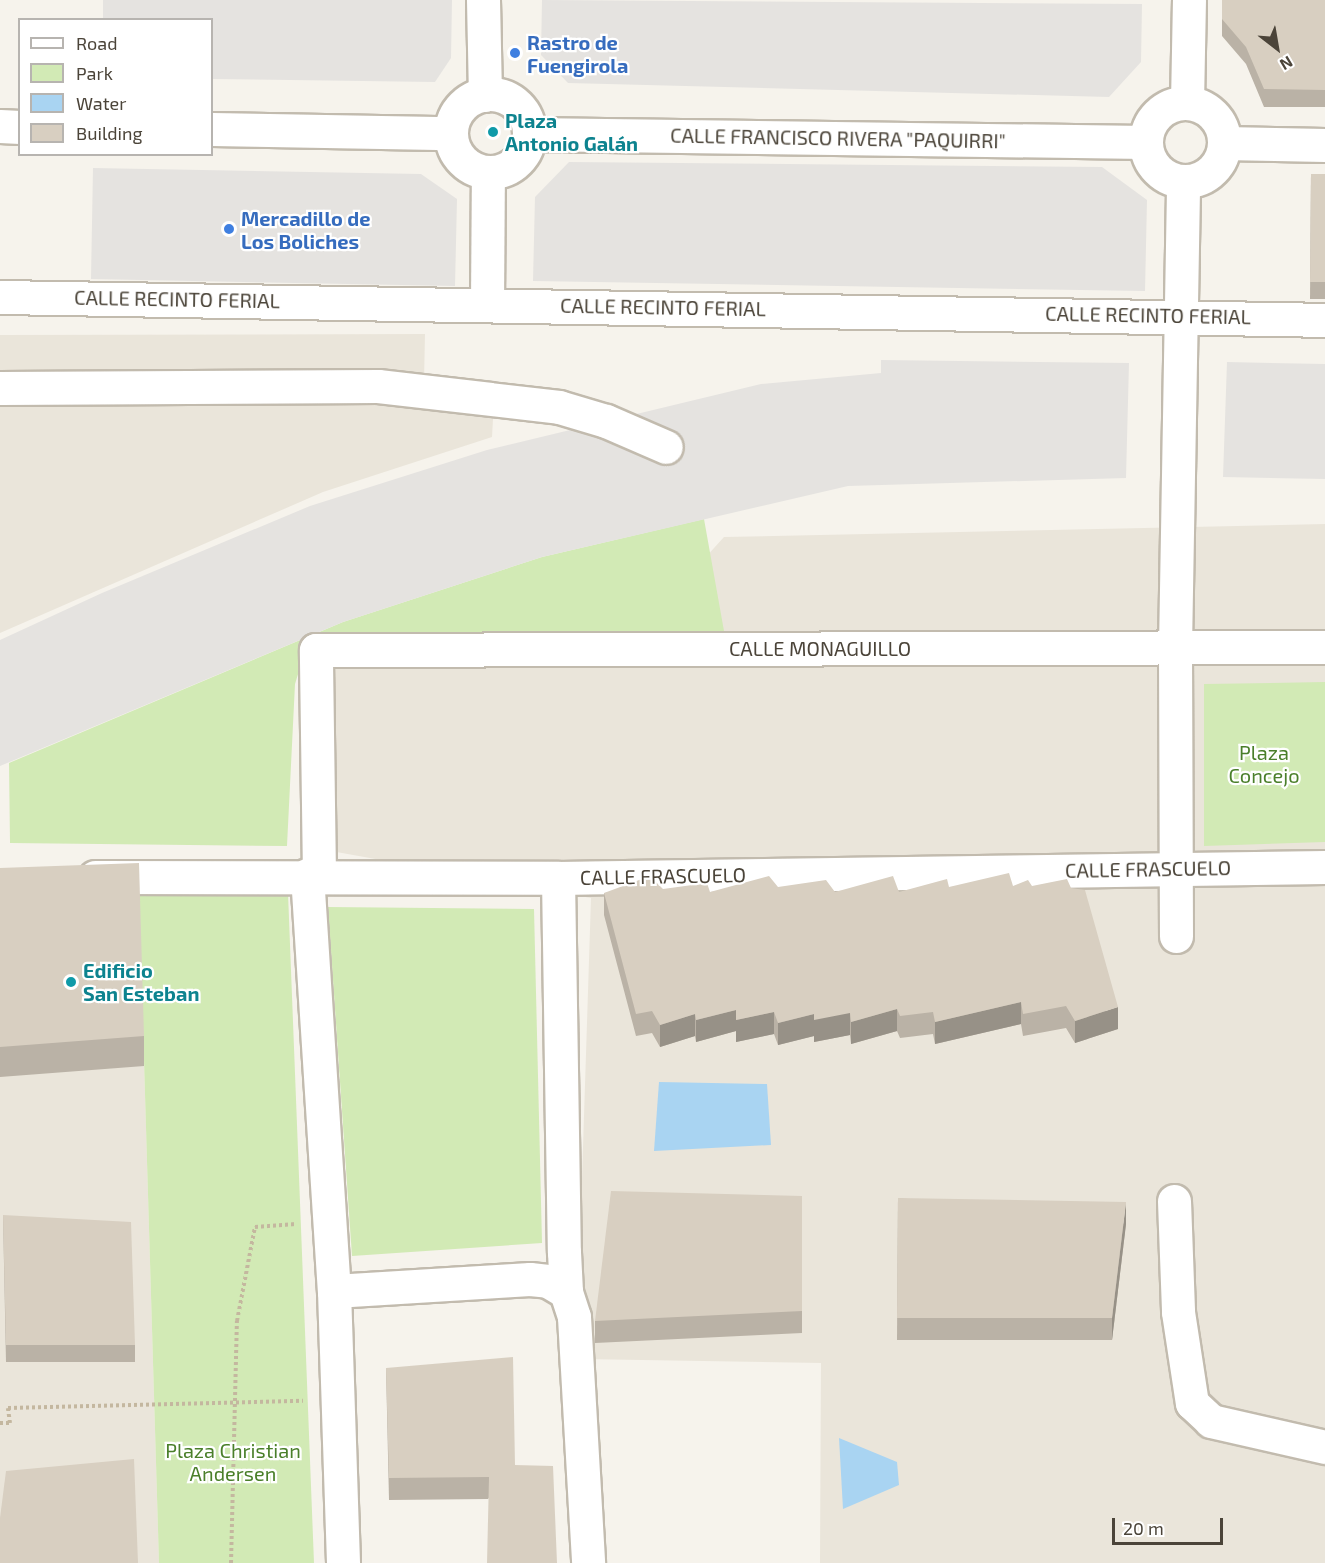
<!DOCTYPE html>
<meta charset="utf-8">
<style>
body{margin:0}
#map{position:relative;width:1325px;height:1563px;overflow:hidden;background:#f6f3ec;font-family:"Exo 2",sans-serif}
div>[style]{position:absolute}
.residential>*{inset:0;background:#eae5da}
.green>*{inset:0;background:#d2eab5}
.parking>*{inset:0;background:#e5e3e0}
.water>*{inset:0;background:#a9d4f2}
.path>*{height:4px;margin-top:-2px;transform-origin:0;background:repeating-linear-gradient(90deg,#c4b79f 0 3px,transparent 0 6px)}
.roads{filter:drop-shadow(2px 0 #c2bbae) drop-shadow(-2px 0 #c2bbae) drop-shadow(0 2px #c2bbae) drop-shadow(0 -2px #c2bbae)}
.minor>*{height:33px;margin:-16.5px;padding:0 16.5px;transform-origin:16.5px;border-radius:16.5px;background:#fff}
.minor>.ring{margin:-16.5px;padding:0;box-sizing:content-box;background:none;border:33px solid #fff;border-radius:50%}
.wall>*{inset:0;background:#bab2a6}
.shaded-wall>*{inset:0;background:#979187}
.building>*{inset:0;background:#d8cfc1}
.dots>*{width:16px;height:16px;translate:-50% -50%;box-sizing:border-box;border:3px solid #fff;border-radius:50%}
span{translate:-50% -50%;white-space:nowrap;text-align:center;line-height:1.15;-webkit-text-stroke:4.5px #fff;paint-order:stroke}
.shop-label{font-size:20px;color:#366cbe;font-weight:700}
.left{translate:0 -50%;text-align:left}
.culture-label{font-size:20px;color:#0d838f;font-weight:700}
.street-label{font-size:20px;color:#4b4439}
.park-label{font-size:20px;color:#4a7f2a}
.legend{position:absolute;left:18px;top:18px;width:195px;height:138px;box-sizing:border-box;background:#fff;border:2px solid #b7b4b0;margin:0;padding:8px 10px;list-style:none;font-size:18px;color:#4b4439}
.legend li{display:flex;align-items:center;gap:12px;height:30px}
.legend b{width:30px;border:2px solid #b7b4b0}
.north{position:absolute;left:1247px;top:18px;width:60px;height:60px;-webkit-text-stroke:4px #fff;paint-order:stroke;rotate:149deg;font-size:16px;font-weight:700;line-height:24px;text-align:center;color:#4b4439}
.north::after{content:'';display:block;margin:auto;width:21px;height:27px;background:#4b4439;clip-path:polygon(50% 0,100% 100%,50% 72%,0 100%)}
.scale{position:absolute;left:1112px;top:1518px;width:111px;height:27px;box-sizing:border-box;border:3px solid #4b4439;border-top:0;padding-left:8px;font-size:18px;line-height:21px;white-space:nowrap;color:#4b4439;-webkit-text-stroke:4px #fff;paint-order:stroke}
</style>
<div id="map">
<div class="residential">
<div style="clip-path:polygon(425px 334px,424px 381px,495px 383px,492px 437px,323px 492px,0 633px,0 335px)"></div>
<div style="clip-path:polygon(1325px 524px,1325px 1563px,820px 1563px,821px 1363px,581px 1359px,578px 1303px,591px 898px,331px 851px,322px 655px,646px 623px,724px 537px)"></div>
<div style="clip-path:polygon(139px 893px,159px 1563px,0 1563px,0 898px)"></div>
</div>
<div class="green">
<div style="clip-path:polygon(704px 519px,724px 631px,306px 648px,295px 684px,287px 846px,10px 843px,9px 763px,343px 622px,542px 557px)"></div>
<div style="clip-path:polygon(1325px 682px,1325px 842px,1204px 846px,1204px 684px)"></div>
<div style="clip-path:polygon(139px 893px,288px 893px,314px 1563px,159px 1563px)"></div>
<div style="clip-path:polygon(328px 907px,534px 909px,542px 1243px,352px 1256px)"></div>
</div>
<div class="parking">
<div style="clip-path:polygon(103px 0,452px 0,451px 58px,435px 82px,212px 79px,212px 20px,103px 19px)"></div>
<div style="clip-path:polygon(542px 0,1142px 4px,1141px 62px,1109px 97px,568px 83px,541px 55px)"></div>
<div style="clip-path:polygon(569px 162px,1102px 167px,1147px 200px,1145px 291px,533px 281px,535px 197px)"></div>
<div style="clip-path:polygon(93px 168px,421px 174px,457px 199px,455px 286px,91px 279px)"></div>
<div style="clip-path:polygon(881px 360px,1129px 363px,1126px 478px,848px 486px,542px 557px,343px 622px,0 766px,0 640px,102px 593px,310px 506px,487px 450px,761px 384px,881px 373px)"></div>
<div style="clip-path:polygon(1227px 362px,1325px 364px,1325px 479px,1223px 477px)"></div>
</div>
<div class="water">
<div style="clip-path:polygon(659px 1082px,767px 1084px,771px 1145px,654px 1151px)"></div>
<div style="clip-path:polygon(839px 1438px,897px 1462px,899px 1485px,843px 1509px)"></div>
</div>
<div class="path">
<div style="left:0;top:1423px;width:10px"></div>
<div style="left:10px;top:1423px;width:15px;rotate:-98deg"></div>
<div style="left:8px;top:1408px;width:295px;rotate:-1.4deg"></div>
<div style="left:231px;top:1563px;width:242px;rotate:-88.6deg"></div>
<div style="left:237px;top:1321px;width:96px;rotate:-79.2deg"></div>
<div style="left:255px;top:1227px;width:41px;rotate:-4.2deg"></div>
</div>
<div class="roads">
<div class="minor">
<div style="left:483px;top:0;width:95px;rotate:88.8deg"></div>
<div class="ring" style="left:451px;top:94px;width:45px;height:45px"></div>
<div class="ring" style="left:1146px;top:103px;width:45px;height:45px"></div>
<div style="left:1187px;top:103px;width:103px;rotate:-88.9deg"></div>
<div style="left:0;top:126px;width:20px;rotate:3deg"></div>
<div style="left:212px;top:129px;width:239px;rotate:1deg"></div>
<div style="left:529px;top:134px;width:617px;rotate:0.74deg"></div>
<div style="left:1224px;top:143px;width:101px;rotate:1.1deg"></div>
<div style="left:0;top:297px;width:1325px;rotate:0.99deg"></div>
<div style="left:487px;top:304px;width:132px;rotate:-89.6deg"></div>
<div style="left:0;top:388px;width:378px;rotate:-0.3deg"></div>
<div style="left:378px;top:386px;width:182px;rotate:6.6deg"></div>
<div style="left:559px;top:407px;width:49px;rotate:16.6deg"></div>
<div style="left:606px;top:421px;width:65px;rotate:23.4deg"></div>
<div style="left:307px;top:875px;width:417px;rotate:86.3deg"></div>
<div style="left:334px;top:1291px;width:272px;rotate:88.1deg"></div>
<div style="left:319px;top:876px;width:226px;rotate:-90.8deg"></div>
<div style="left:316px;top:650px;width:1009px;rotate:-0.17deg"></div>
<div style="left:95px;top:877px;width:463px;rotate:0.1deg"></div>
<div style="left:558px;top:878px;width:767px;rotate:-0.82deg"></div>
<div style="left:558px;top:878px;width:374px;rotate:89.1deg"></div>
<div style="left:564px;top:1252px;width:40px;rotate:87.1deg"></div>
<div style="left:566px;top:1292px;width:26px;rotate:72deg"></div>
<div style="left:574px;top:1317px;width:246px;rotate:86.7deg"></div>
<div style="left:1176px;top:936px;width:289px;rotate:-90.2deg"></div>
<div style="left:1175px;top:647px;width:466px;rotate:-89deg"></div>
<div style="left:1174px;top:1201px;width:111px;rotate:87.9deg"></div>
<div style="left:1178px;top:1312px;width:92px;rotate:81.3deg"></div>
<div style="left:1192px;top:1403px;width:26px;rotate:43deg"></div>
<div style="left:1211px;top:1421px;width:117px;rotate:12.8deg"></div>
<div style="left:334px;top:1291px;width:196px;rotate:-3.5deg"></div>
<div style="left:530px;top:1279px;width:18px;rotate:6deg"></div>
<div style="left:548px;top:1281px;width:21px;rotate:31deg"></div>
</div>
</div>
<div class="wall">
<div style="clip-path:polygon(1222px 0,1325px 0,1325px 107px,1264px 107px,1246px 64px,1222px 36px)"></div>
<div style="clip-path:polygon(1311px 174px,1325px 174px,1325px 299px,1310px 299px)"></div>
<div style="clip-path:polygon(0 868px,144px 1036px,144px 1066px,0 1077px)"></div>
<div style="clip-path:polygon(1013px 886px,1118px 1029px,1075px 1043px,1066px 1028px,1023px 1036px,1021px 1024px,935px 1044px,933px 1034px,900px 1038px,897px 1031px,851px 1044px,850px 1035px,814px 1042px,814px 1036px,778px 1045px,774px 1034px,736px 1042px,736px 1031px,696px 1042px,695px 1036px,660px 1047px,652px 1033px,636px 1036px,604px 915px,604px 893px,663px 889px,710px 892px,778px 887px,835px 892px,899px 892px,949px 887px)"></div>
<div style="clip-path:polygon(802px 1196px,802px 1333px,595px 1343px,595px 1321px)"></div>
<div style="clip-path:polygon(898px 1198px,1126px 1224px,1112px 1340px,897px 1340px)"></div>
<div style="clip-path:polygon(3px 1215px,135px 1345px,135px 1362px,6px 1362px)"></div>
<div style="clip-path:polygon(386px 1368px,515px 1465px,488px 1499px,389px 1500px)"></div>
</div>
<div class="shaded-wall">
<div style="clip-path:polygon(1021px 1002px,1021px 1024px,935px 1044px,935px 1022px)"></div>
<div style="clip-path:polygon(1118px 1007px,1118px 1029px,1075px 1043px,1075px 1021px)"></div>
<div style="clip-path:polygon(897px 1009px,897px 1031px,851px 1044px,851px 1022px)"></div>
<div style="clip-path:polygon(736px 1010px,736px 1031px,696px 1042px,696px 1020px)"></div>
<div style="clip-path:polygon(774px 1012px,774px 1034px,736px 1042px,736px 1020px)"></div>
<div style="clip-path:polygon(850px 1013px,850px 1035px,814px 1042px,814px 1036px,778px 1045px,778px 1023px,814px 1014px)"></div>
<div style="clip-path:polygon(695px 1014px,695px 1036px,660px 1047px,660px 1025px)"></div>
<div style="clip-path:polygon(1126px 1202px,1126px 1224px,1112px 1340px,1112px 1318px)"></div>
</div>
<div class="building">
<div style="clip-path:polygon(1222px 0,1325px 0,1325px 90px,1264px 89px,1246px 47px,1222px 19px)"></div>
<div style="clip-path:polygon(1311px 174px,1325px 174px,1325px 282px,1310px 282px)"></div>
<div style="clip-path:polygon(139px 863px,144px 1036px,0 1047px,0 868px)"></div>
<div style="clip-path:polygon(1009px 873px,1013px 886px,1028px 880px,1032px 886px,1067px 879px,1071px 888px,1085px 890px,1118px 1007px,1075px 1021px,1066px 1006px,1023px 1014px,1021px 1002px,935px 1022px,933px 1012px,900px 1016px,897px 1009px,851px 1022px,850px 1013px,814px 1020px,814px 1014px,778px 1023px,774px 1012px,736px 1020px,736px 1010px,696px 1020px,695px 1014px,660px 1025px,652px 1011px,636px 1014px,604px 893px,650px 876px,663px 889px,707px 883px,710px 892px,769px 876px,778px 887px,826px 880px,835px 892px,893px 876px,899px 892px,947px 879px,949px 887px)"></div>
<div style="clip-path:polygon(611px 1191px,802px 1196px,802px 1311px,595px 1321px)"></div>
<div style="clip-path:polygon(898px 1198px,1126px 1202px,1112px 1318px,897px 1318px)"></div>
<div style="clip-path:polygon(3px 1215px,131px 1222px,135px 1345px,6px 1345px)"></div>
<div style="clip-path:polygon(513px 1357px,515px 1465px,553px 1466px,557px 1563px,487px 1563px,489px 1477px,389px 1478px,386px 1368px)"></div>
<div style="clip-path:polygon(134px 1459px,138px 1563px,0 1563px,0 1518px,6px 1471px)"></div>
</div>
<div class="dots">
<div style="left:515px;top:53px;background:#3f7fe0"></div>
<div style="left:493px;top:132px;background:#0f9aa8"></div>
<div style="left:229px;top:229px;background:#3f7fe0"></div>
<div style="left:71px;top:982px;background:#0f9aa8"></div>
</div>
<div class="shop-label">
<span class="left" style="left:527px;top:54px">Rastro de<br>Fuengirola</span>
<span class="left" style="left:241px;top:230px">Mercadillo de<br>Los Boliches</span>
</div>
<div class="culture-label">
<span class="left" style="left:505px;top:132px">Plaza<br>Antonio Galán</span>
<span class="left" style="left:83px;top:982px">Edificio<br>San Esteban</span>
</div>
<div class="street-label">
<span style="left:838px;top:138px;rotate:1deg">CALLE FRANCISCO RIVERA "PAQUIRRI"</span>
<span style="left:177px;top:299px;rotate:1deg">CALLE RECINTO FERIAL</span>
<span style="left:663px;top:307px;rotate:1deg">CALLE RECINTO FERIAL</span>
<span style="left:1148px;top:315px;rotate:1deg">CALLE RECINTO FERIAL</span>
<span style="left:820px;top:648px">CALLE MONAGUILLO</span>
<span style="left:1148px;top:869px;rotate:-1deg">CALLE FRASCUELO</span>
<span style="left:663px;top:876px;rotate:-1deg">CALLE FRASCUELO</span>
</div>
<div class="park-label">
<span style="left:1264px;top:764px">Plaza<br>Concejo</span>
<span style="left:233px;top:1462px">Plaza Christian<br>Andersen</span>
</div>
<ul class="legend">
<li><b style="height:8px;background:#fff"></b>Road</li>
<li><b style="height:16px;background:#d2eab5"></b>Park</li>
<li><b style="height:16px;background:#a9d4f2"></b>Water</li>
<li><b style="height:16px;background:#d8cfc1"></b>Building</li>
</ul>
<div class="north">N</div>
<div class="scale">20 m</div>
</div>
